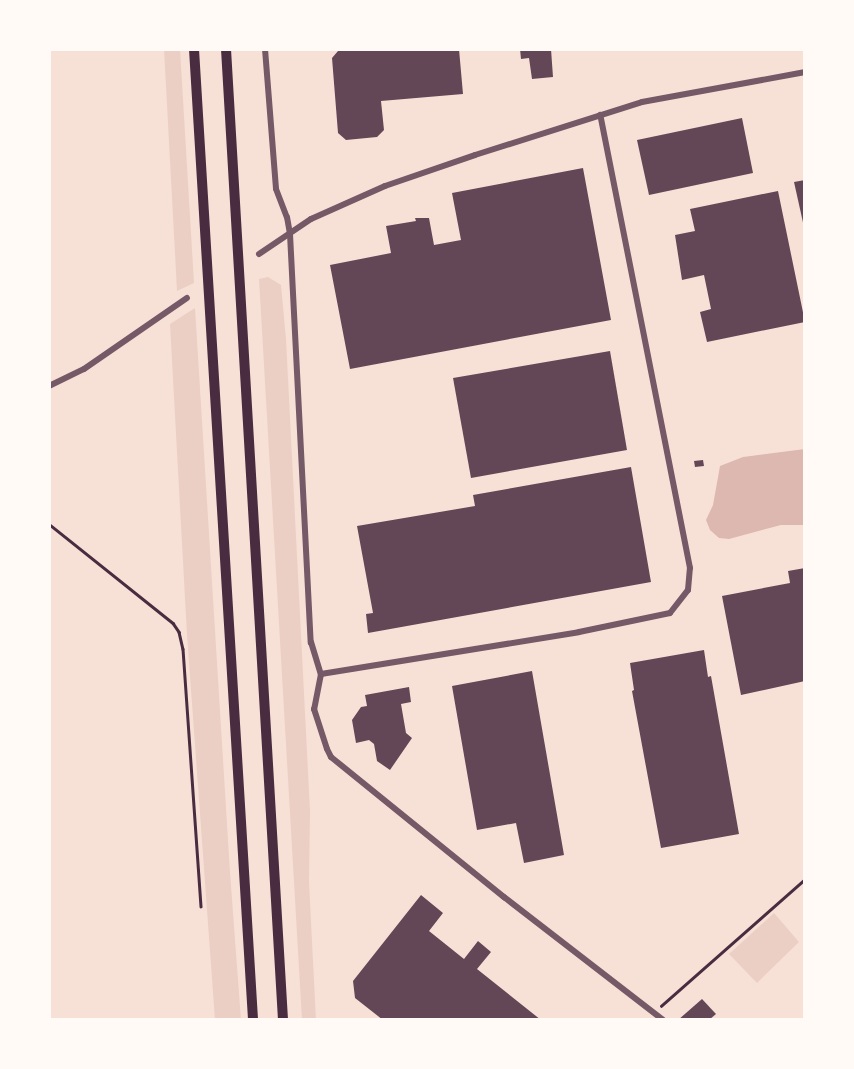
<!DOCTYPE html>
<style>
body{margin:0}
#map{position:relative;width:854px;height:1069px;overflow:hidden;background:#f7e1d7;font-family:"Sofia Sans Condensed",sans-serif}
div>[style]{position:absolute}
.green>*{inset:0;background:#ebcfc5}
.water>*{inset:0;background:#dcb8b0}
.building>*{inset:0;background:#644757}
.path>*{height:2.5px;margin:-1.25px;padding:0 1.25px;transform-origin:1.25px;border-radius:1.25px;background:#4a2c40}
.minor>*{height:6px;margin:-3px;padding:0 3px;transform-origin:3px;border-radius:3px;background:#755966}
.trunk>*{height:10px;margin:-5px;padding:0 5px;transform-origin:5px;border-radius:5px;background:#4a2c40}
span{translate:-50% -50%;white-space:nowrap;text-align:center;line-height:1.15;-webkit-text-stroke:5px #fffaf5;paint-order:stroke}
.frame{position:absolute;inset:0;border:51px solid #fffaf5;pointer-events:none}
</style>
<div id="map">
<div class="green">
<div style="clip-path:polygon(164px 49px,180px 49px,194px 283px,177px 291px)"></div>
<div style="clip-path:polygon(268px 277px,281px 285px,286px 339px,310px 811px,309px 882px,316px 1020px,302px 1020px,259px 279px)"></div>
<div style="clip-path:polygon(195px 308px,230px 872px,241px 1020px,215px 1020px,187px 635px,170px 324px)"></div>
<div style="clip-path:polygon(774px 913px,799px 942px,757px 983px,729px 954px)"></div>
</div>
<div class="water">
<div style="clip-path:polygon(805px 449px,805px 525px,781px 525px,729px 539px,719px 538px,710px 530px,706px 520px,713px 505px,720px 466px,743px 457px)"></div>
</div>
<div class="building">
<div style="clip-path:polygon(356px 49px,459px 49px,463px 94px,381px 101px,384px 130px,377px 137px,346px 140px,338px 133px,332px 58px,338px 51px)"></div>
<div style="clip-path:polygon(520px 49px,551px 49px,553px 77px,532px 79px,529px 58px,521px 59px)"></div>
<div style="clip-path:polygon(742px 118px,753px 173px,649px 195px,637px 140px)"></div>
<div style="clip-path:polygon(583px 168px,611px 320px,350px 369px,330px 265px,391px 253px,386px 226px,416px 221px,415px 218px,429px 218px,434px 245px,461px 240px,452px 193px)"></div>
<div style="clip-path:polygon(805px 180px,805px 227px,804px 227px,794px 182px)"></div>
<div style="clip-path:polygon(778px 191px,805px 322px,707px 342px,700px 312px,711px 309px,704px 275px,682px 280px,675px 235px,695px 231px,690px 209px)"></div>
<div style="clip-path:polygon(610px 351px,627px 450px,471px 478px,453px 378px)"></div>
<div style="clip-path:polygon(703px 460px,704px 466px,695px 467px,694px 461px)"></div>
<div style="clip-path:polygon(631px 467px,651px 582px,368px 633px,366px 614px,373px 613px,357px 526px,475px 506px,473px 495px)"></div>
<div style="clip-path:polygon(805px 568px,805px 681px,741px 695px,722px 596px,790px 583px,788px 571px)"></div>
<div style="clip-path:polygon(704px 650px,708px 677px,711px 676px,739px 834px,661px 848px,632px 691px,634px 690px,630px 663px)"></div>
<div style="clip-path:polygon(532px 671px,564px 855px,524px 863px,516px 823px,477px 830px,452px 686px)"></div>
<div style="clip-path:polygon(409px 687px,411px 702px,401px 704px,406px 733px,412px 738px,390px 770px,377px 761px,374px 744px,369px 740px,356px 743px,352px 720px,361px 707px,367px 706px,365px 695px)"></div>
<div style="clip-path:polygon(421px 895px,443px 913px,429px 931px,464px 959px,478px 941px,491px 952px,477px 969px,541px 1020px,383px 1020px,355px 998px,353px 981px)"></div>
<div style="clip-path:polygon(702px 999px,716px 1014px,709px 1020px,678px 1020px)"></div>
</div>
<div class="path">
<div style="left:49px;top:524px;width:159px;rotate:38.6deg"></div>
<div style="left:173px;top:623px;width:11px;rotate:56deg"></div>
<div style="left:179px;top:632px;width:17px;rotate:77deg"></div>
<div style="left:183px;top:649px;width:258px;rotate:86deg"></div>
<div style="left:661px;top:1006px;width:192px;rotate:-41.4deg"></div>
</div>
<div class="minor">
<div style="left:265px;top:49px;width:140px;rotate:85.5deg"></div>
<div style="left:276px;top:189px;width:30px;rotate:69deg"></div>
<div style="left:287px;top:217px;width:17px;rotate:80deg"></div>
<div style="left:290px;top:234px;width:409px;rotate:87.1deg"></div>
<div style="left:311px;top:642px;width:34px;rotate:73deg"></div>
<div style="left:321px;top:674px;width:36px;rotate:101deg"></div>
<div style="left:314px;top:709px;width:42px;rotate:72deg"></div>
<div style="left:327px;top:749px;width:9px;rotate:63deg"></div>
<div style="left:331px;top:757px;width:223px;rotate:39deg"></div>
<div style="left:504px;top:897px;width:201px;rotate:37.7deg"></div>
<div style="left:259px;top:254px;width:63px;rotate:-33.9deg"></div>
<div style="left:311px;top:219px;width:81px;rotate:-24deg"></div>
<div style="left:385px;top:186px;width:95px;rotate:-19deg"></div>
<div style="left:475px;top:155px;width:175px;rotate:-17.6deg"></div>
<div style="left:642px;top:102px;width:166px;rotate:-10.4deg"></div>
<div style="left:49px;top:386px;width:39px;rotate:-26deg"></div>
<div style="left:84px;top:369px;width:125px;rotate:-34.6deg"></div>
<div style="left:321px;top:674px;width:261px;rotate:-9.2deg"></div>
<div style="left:579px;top:632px;width:93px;rotate:-11.8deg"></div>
<div style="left:670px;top:613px;width:29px;rotate:-52deg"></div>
<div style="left:688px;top:590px;width:22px;rotate:-85deg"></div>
<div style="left:690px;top:568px;width:462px;rotate:-101.2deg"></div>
</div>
<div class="trunk">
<div style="left:194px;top:49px;width:973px;rotate:86.52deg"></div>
<div style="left:226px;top:49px;width:973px;rotate:86.64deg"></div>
</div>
<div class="frame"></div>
</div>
